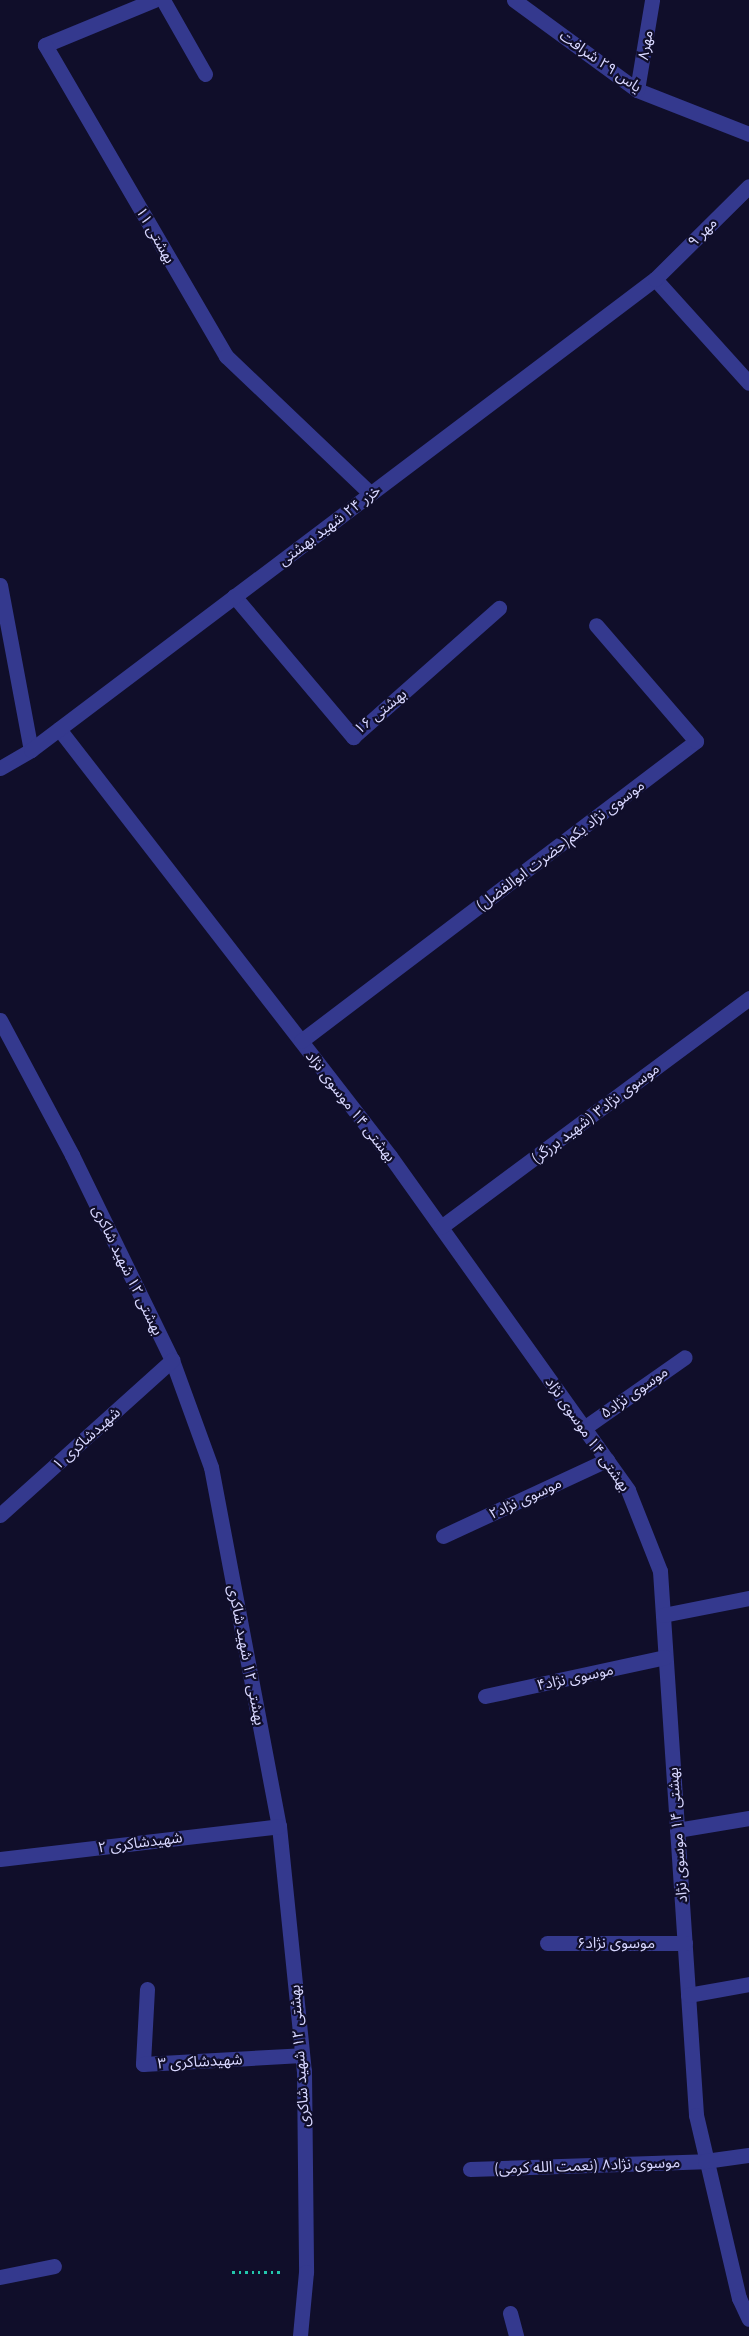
<!DOCTYPE html>
<meta charset="utf-8">
<style>
body{margin:0}
#map{position:relative;width:749px;height:2336px;overflow:hidden;background:#100e2a;font-family:Montserrat,"Noto Sans Arabic",sans-serif}
div>[style]{position:absolute}
.path>*{height:3px;margin-top:-1.5px;transform-origin:0;background:repeating-linear-gradient(90deg,#23c7ad 0 2.5px,transparent 0 6.5px)}
.minor>*{height:15px;margin:-7.5px;padding:0 7.5px;transform-origin:7.5px;border-radius:7.5px;background:#34398e}
span{translate:-50% -50%;white-space:nowrap;text-align:center;line-height:1.15;-webkit-text-stroke:4.5px #100e2a;paint-order:stroke}
.street-label{font-size:15px;color:#d8d7ff}
</style>
<div id="map">
<div class="path">
<div style="left:232px;top:2272px;width:49px"></div>
</div>
<div class="minor">
<div style="left:154px;top:0;width:118px;rotate:157.6deg"></div>
<div style="left:45px;top:45px;width:360px;rotate:59.8deg"></div>
<div style="left:226px;top:356px;width:199px;rotate:43.6deg"></div>
<div style="left:163px;top:0;width:85px;rotate:60.4deg"></div>
<div style="left:514px;top:0;width:152px;rotate:36.2deg"></div>
<div style="left:637px;top:90px;width:120px;rotate:21.4deg"></div>
<div style="left:637px;top:90px;width:91px;rotate:-80.5deg"></div>
<div style="left:655px;top:279px;width:140px;rotate:47.9deg"></div>
<div style="left:0;top:585px;width:168px;rotate:79.4deg"></div>
<div style="left:234px;top:596px;width:185px;rotate:49.8deg"></div>
<div style="left:353px;top:737px;width:195px;rotate:-41.5deg"></div>
<div style="left:59px;top:729px;width:540px;rotate:52.22deg"></div>
<div style="left:390px;top:1156px;width:410px;rotate:54.5deg"></div>
<div style="left:628px;top:1490px;width:87px;rotate:68.4deg"></div>
<div style="left:660px;top:1571px;width:545px;rotate:86.21deg"></div>
<div style="left:696px;top:2115px;width:188px;rotate:76.8deg"></div>
<div style="left:739px;top:2298px;width:23px;rotate:65deg"></div>
<div style="left:0;top:768px;width:36px;rotate:-30deg"></div>
<div style="left:31px;top:750px;width:782px;rotate:-37.05deg"></div>
<div style="left:655px;top:279px;width:132px;rotate:-44.7deg"></div>
<div style="left:0;top:1020px;width:153px;rotate:61.9deg"></div>
<div style="left:72px;top:1155px;width:228px;rotate:64deg"></div>
<div style="left:172px;top:1360px;width:114px;rotate:70deg"></div>
<div style="left:211px;top:1467px;width:365px;rotate:79.3deg"></div>
<div style="left:279px;top:1826px;width:246px;rotate:84.2deg"></div>
<div style="left:304px;top:2071px;width:201px;rotate:89.4deg"></div>
<div style="left:306px;top:2272px;width:64px;rotate:95.4deg"></div>
<div style="left:301px;top:1041px;width:496px;rotate:-37.2deg"></div>
<div style="left:696px;top:741px;width:153px;rotate:-130.8deg"></div>
<div style="left:441px;top:1227px;width:384px;rotate:-36.6deg"></div>
<div style="left:584px;top:1428px;width:123px;rotate:-35.1deg"></div>
<div style="left:0;top:1515px;width:232px;rotate:-42deg"></div>
<div style="left:443px;top:1536px;width:181px;rotate:-24.9deg"></div>
<div style="left:663px;top:1615px;width:88px;rotate:-11.2deg"></div>
<div style="left:485px;top:1696px;width:184px;rotate:-12.2deg"></div>
<div style="left:677px;top:1830px;width:73px;rotate:-9.5deg"></div>
<div style="left:0;top:1859px;width:281px;rotate:-6.7deg"></div>
<div style="left:547px;top:1943px;width:138px"></div>
<div style="left:147px;top:1989px;width:75px;rotate:93.1deg"></div>
<div style="left:143px;top:2064px;width:159px;rotate:-3.2deg"></div>
<div style="left:688px;top:1995px;width:62px;rotate:-10.2deg"></div>
<div style="left:470px;top:2169px;width:235px;rotate:-1.9deg"></div>
<div style="left:705px;top:2161px;width:44px;rotate:-7.8deg"></div>
<div style="left:0;top:2277px;width:55px;rotate:-11.5deg"></div>
<div style="left:510px;top:2313px;width:24px;rotate:75deg"></div>
</div>
<div class="street-label">
<span style="left:645px;top:45px;rotate:-80deg">مهر۸</span>
<span style="left:601px;top:61px;rotate:35deg">یاس ۲۹ شرافت</span>
<span style="left:702px;top:232px;rotate:-45deg">مهر ۹</span>
<span style="left:156px;top:235px;rotate:60deg">بهشتی ۱۱</span>
<span style="left:329px;top:525px;rotate:-37deg">خزر ۲۴ شهید بهشتی</span>
<span style="left:380px;top:711px;rotate:-39deg">بهشتی ۱۶</span>
<span style="left:560px;top:845px;rotate:-37deg">موسوی نژاد یکم(حضرت ابوالفضل)</span>
<span style="left:351px;top:1106px;rotate:52deg">بهشتی ۱۴ موسوی نژاد</span>
<span style="left:595px;top:1113px;rotate:-37deg">موسوی نژاد۳ (شهید برزگر)</span>
<span style="left:128px;top:1270px;rotate:64deg">بهشتی ۱۲ شهید شاکری</span>
<span style="left:634px;top:1392px;rotate:-35deg">موسوی نژاد۵</span>
<span style="left:588px;top:1434px;rotate:55deg">بهشتی ۱۴ موسوی نژاد</span>
<span style="left:86px;top:1438px;rotate:-42deg">شهیدشاکری ۱</span>
<span style="left:525px;top:1498px;rotate:-25deg">موسوی نژاد۲</span>
<span style="left:247px;top:1655px;rotate:79deg">بهشتی ۱۲ شهید شاکری</span>
<span style="left:575px;top:1677px;rotate:-12deg">موسوی نژاد۴</span>
<span style="left:677px;top:1835px;rotate:-94deg">بهشتی ۱۴ موسوی نژاد</span>
<span style="left:140px;top:1842px;rotate:-7deg">شهیدشاکری ۲</span>
<span style="left:616px;top:1943px">موسوی نژاد۶</span>
<span style="left:299px;top:2056px;rotate:-94deg">بهشتی ۱۲ شهید شاکری</span>
<span style="left:200px;top:2061px;rotate:-3deg">شهیدشاکری ۳</span>
<span style="left:587px;top:2165px;rotate:-2deg">موسوی نژاد۸ (نعمت الله کرمی)</span>
</div>
</div>
